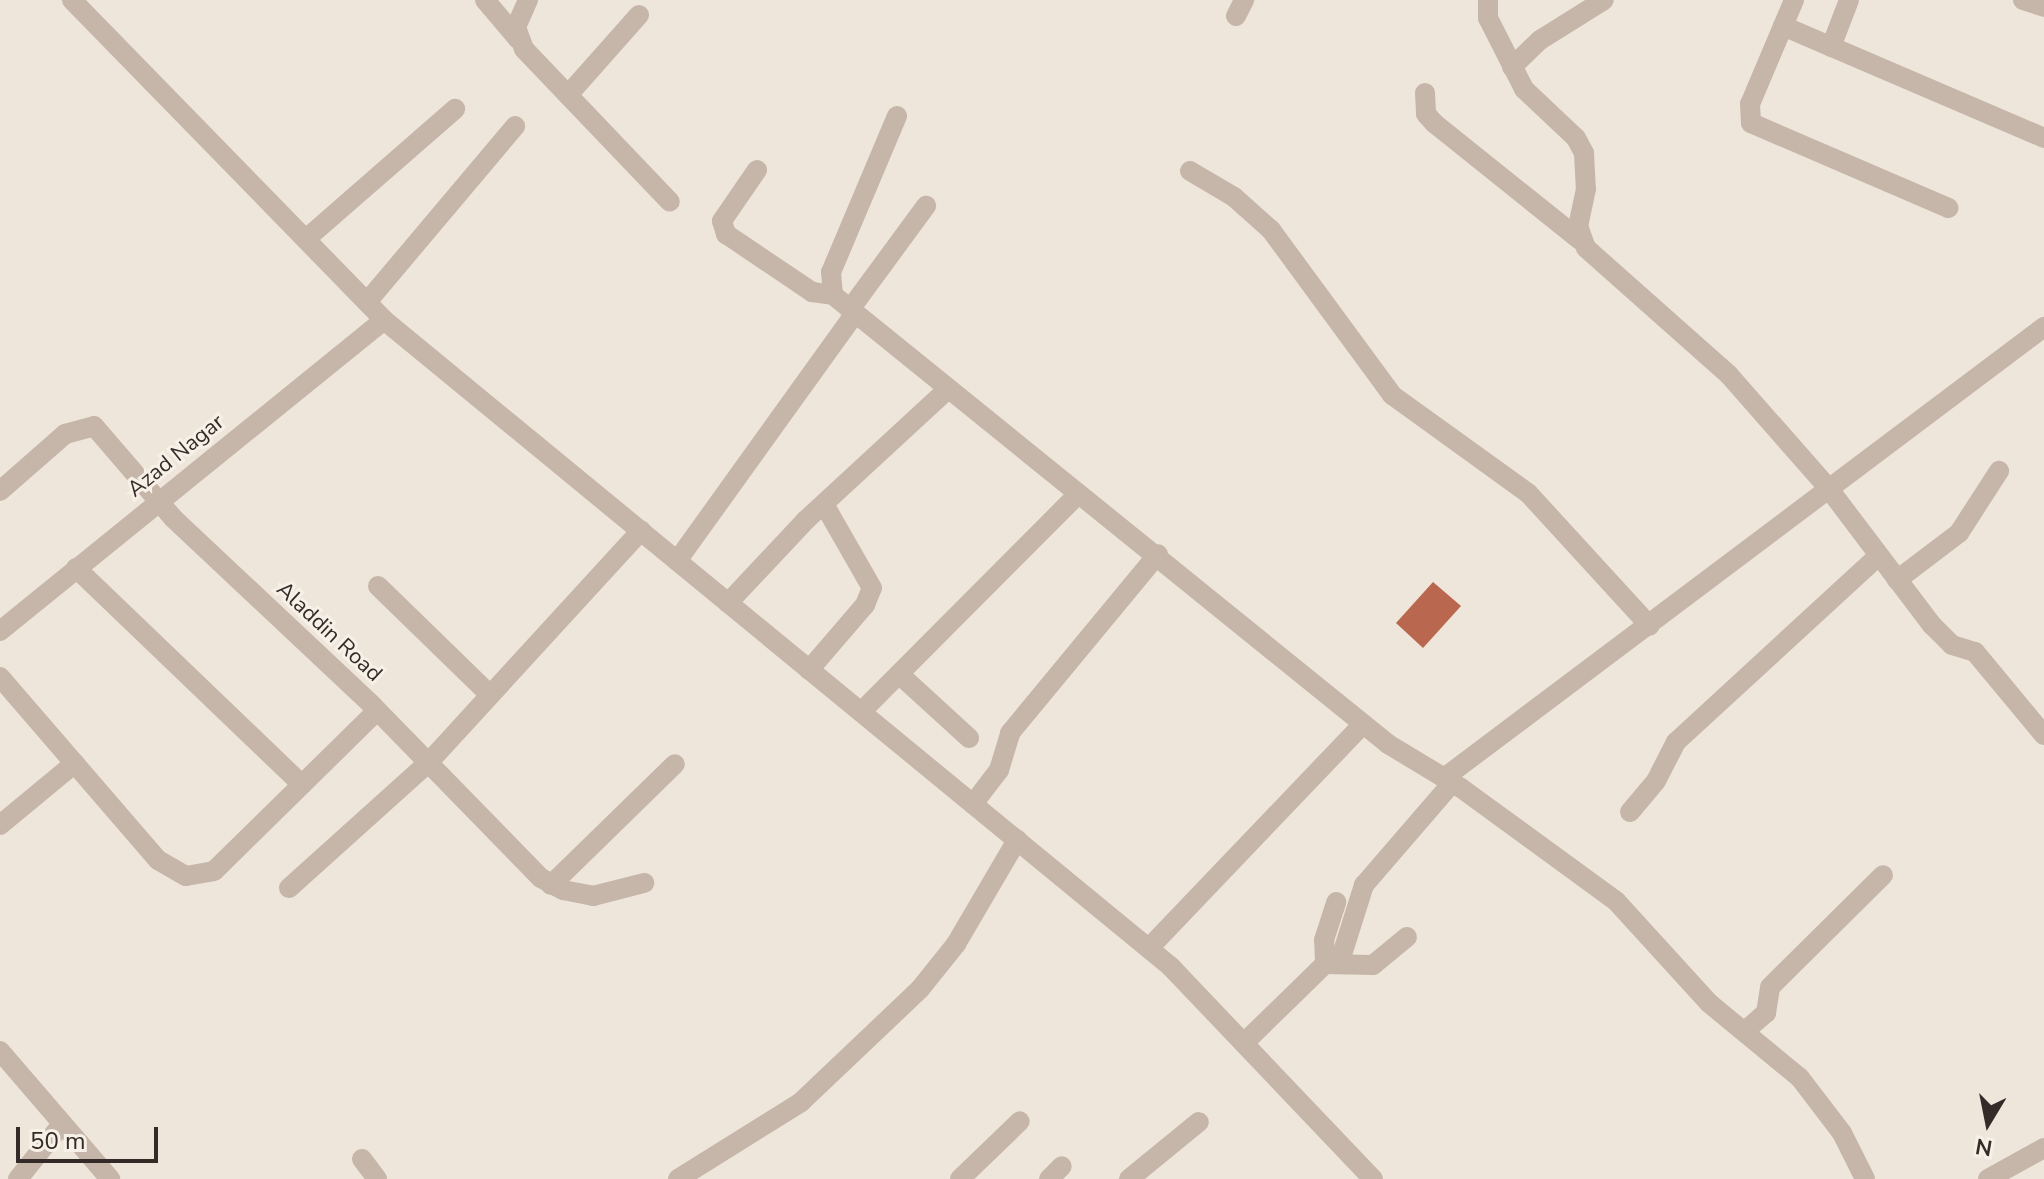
<!DOCTYPE html>
<style>
body{margin:0}
#map{position:relative;width:2044px;height:1179px;overflow:hidden;background:#efe6db;font-family:"Nunito Sans",sans-serif}
div>[style]{position:absolute}
.building>*{inset:0;background:#b9674f}
.minor>*{height:20px;margin:-10px;padding:0 10px;transform-origin:10px;border-radius:10px;background:#c6b6a9}
span{translate:-50% -50%;white-space:nowrap;text-align:center;line-height:1.15;-webkit-text-stroke:6px #f7f0e7;paint-order:stroke}
.street-label{font-size:22px;color:#342b28}
.north{position:absolute;left:1948px;top:1083px;width:80px;height:80px;-webkit-text-stroke:6px #f7f0e7;paint-order:stroke;rotate:190deg;font-size:22px;font-weight:700;line-height:32px;text-align:center;color:#342b28}
.north::after{content:'';display:block;margin:auto;width:28px;height:36px;background:#342b28;clip-path:polygon(50% 0,100% 100%,50% 72%,0 100%)}
.scale{position:absolute;left:16px;top:1127px;width:142px;height:36px;box-sizing:border-box;border:4px solid #342b28;border-top:0;padding-left:10px;font-size:24px;line-height:28px;white-space:nowrap;color:#342b28;-webkit-text-stroke:6px #f7f0e7;paint-order:stroke}
</style>
<div id="map">
<div class="building">
<div style="clip-path:polygon(1433px 582px,1461px 606px,1423px 648px,1396px 623px)"></div>
</div>
<div class="minor">
<div style="left:72px;top:0;width:447px;rotate:45.7deg"></div>
<div style="left:384px;top:320px;width:1019px;rotate:39.42deg"></div>
<div style="left:1171px;top:967px;width:293px;rotate:46.4deg"></div>
<div style="left:485px;top:0;width:51px;rotate:49.8deg"></div>
<div style="left:528px;top:0;width:30px;rotate:114deg"></div>
<div style="left:516px;top:27px;width:23px;rotate:70deg"></div>
<div style="left:524px;top:49px;width:211px;rotate:46.3deg"></div>
<div style="left:1488px;top:0;width:18px;rotate:90deg"></div>
<div style="left:1488px;top:18px;width:80px;rotate:63.1deg"></div>
<div style="left:1524px;top:89px;width:71px;rotate:43.3deg"></div>
<div style="left:1576px;top:138px;width:17px;rotate:62deg"></div>
<div style="left:1584px;top:153px;width:36px;rotate:87deg"></div>
<div style="left:1586px;top:189px;width:38px;rotate:102deg"></div>
<div style="left:1578px;top:226px;width:23px;rotate:70deg"></div>
<div style="left:1586px;top:248px;width:191px;rotate:41.6deg"></div>
<div style="left:1729px;top:375px;width:152px;rotate:48.7deg"></div>
<div style="left:1829px;top:489px;width:171px;rotate:52.9deg"></div>
<div style="left:1932px;top:625px;width:28px;rotate:45deg"></div>
<div style="left:1952px;top:645px;width:24px;rotate:17deg"></div>
<div style="left:1975px;top:652px;width:108px;rotate:50.3deg"></div>
<div style="left:1794px;top:0;width:113px;rotate:112.9deg"></div>
<div style="left:1750px;top:104px;width:19px;rotate:87deg"></div>
<div style="left:1751px;top:123px;width:215px;rotate:23.3deg"></div>
<div style="left:2023px;top:0;width:22px;rotate:18deg"></div>
<div style="left:1236px;top:16px;width:18px;rotate:-63deg"></div>
<div style="left:1783px;top:26px;width:284px;rotate:23.2deg"></div>
<div style="left:1831px;top:47px;width:50px;rotate:-69deg"></div>
<div style="left:1512px;top:67px;width:39px;rotate:-44deg"></div>
<div style="left:1540px;top:40px;width:75px;rotate:-32deg"></div>
<div style="left:1425px;top:93px;width:21px;rotate:87deg"></div>
<div style="left:1426px;top:114px;width:12px;rotate:48deg"></div>
<div style="left:1434px;top:123px;width:187px;rotate:38.7deg"></div>
<div style="left:568px;top:95px;width:107px;rotate:-48.4deg"></div>
<div style="left:897px;top:116px;width:169px;rotate:112.9deg"></div>
<div style="left:831px;top:272px;width:23px;rotate:85deg"></div>
<div style="left:833px;top:295px;width:714px;rotate:38.97deg"></div>
<div style="left:1388px;top:744px;width:85px;rotate:31.1deg"></div>
<div style="left:1461px;top:788px;width:192px;rotate:36.1deg"></div>
<div style="left:1616px;top:901px;width:138px;rotate:47.6deg"></div>
<div style="left:1709px;top:1003px;width:118px;rotate:39.5deg"></div>
<div style="left:1800px;top:1078px;width:69px;rotate:52.6deg"></div>
<div style="left:1842px;top:1133px;width:51px;rotate:63.4deg"></div>
<div style="left:757px;top:170px;width:62px;rotate:124.5deg"></div>
<div style="left:722px;top:221px;width:14px;rotate:73deg"></div>
<div style="left:726px;top:234px;width:104px;rotate:34deg"></div>
<div style="left:812px;top:292px;width:21px;rotate:8deg"></div>
<div style="left:1190px;top:171px;width:51px;rotate:30.6deg"></div>
<div style="left:1234px;top:197px;width:50px;rotate:41.7deg"></div>
<div style="left:1271px;top:230px;width:205px;rotate:53.7deg"></div>
<div style="left:1392px;top:395px;width:168px;rotate:35.8deg"></div>
<div style="left:1528px;top:493px;width:180px;rotate:47.5deg"></div>
<div style="left:306px;top:239px;width:198px;rotate:-41.1deg"></div>
<div style="left:367px;top:302px;width:230px;rotate:-49.9deg"></div>
<div style="left:851px;top:308px;width:127px;rotate:-53.7deg"></div>
<div style="left:0;top:491px;width:86px;rotate:-41.2deg"></div>
<div style="left:65px;top:434px;width:30px;rotate:-15deg"></div>
<div style="left:94px;top:426px;width:121px;rotate:49.3deg"></div>
<div style="left:173px;top:518px;width:273px;rotate:43.2deg"></div>
<div style="left:372px;top:705px;width:242px;rotate:45.7deg"></div>
<div style="left:541px;top:878px;width:25px;rotate:29deg"></div>
<div style="left:563px;top:890px;width:31px;rotate:11deg"></div>
<div style="left:593px;top:896px;width:53px;rotate:-14.3deg"></div>
<div style="left:677px;top:561px;width:305px;rotate:-54.3deg"></div>
<div style="left:76px;top:568px;width:313px;rotate:43.8deg"></div>
<div style="left:1897px;top:580px;width:78px;rotate:-37.2deg"></div>
<div style="left:1959px;top:533px;width:74px;rotate:-57.2deg"></div>
<div style="left:378px;top:586px;width:156px;rotate:44.2deg"></div>
<div style="left:728px;top:603px;width:114px;rotate:-46.8deg"></div>
<div style="left:806px;top:520px;width:193px;rotate:-42.7deg"></div>
<div style="left:0;top:631px;width:494px;rotate:-39deg"></div>
<div style="left:809px;top:670px;width:86px;rotate:-49.3deg"></div>
<div style="left:865px;top:605px;width:18px;rotate:-68deg"></div>
<div style="left:872px;top:588px;width:95px;rotate:-119.8deg"></div>
<div style="left:899px;top:674px;width:95px;rotate:42.4deg"></div>
<div style="left:0;top:677px;width:242px;rotate:49.2deg"></div>
<div style="left:158px;top:860px;width:32px;rotate:30deg"></div>
<div style="left:186px;top:876px;width:28px;rotate:-10deg"></div>
<div style="left:214px;top:871px;width:228px;rotate:-44.5deg"></div>
<div style="left:861px;top:712px;width:308px;rotate:-45.1deg"></div>
<div style="left:1444px;top:778px;width:751px;rotate:-36.93deg"></div>
<div style="left:973px;top:804px;width:43px;rotate:-52.6deg"></div>
<div style="left:999px;top:770px;width:39px;rotate:-73deg"></div>
<div style="left:1010px;top:733px;width:232px;rotate:-50.4deg"></div>
<div style="left:1630px;top:812px;width:40px;rotate:-50deg"></div>
<div style="left:1656px;top:781px;width:44px;rotate:-62.9deg"></div>
<div style="left:1676px;top:742px;width:275px;rotate:-42.6deg"></div>
<div style="left:0;top:825px;width:97px;rotate:-39.6deg"></div>
<div style="left:551px;top:885px;width:173px;rotate:-44.3deg"></div>
<div style="left:289px;top:888px;width:188px;rotate:-42deg"></div>
<div style="left:429px;top:762px;width:314px;rotate:-47.5deg"></div>
<div style="left:1149px;top:948px;width:310px;rotate:-46.3deg"></div>
<div style="left:1340px;top:961px;width:80px;rotate:-72.5deg"></div>
<div style="left:1364px;top:885px;width:135px;rotate:-49.2deg"></div>
<div style="left:1325px;top:964px;width:24px;rotate:-92deg"></div>
<div style="left:1324px;top:940px;width:40px;rotate:-72deg"></div>
<div style="left:1745px;top:1031px;width:28px;rotate:-41deg"></div>
<div style="left:1766px;top:1013px;width:26px;rotate:-81deg"></div>
<div style="left:1770px;top:987px;width:159px;rotate:-44.7deg"></div>
<div style="left:1244px;top:1043px;width:113px;rotate:-44.3deg"></div>
<div style="left:1325px;top:964px;width:48px;rotate:1.2deg"></div>
<div style="left:1373px;top:965px;width:44px;rotate:-39.5deg"></div>
<div style="left:0;top:1051px;width:169px;rotate:49.3deg"></div>
<div style="left:362px;top:1159px;width:25px;rotate:53deg"></div>
<div style="left:18px;top:1179px;width:70px;rotate:-51.3deg"></div>
<div style="left:678px;top:1179px;width:145px;rotate:-32deg"></div>
<div style="left:801px;top:1102px;width:164px;rotate:-43.5deg"></div>
<div style="left:920px;top:989px;width:58px;rotate:-51.3deg"></div>
<div style="left:956px;top:944px;width:121px;rotate:-59.6deg"></div>
<div style="left:960px;top:1179px;width:83px;rotate:-44deg"></div>
<div style="left:1049px;top:1179px;width:18px;rotate:-45deg"></div>
<div style="left:1129px;top:1179px;width:90px;rotate:-39.2deg"></div>
<div style="left:1988px;top:1179px;width:64px;rotate:-29deg"></div>
</div>
<div class="street-label">
<span style="left:176px;top:456px;rotate:-39deg">Azad Nagar</span>
<span style="left:329px;top:632px;rotate:43deg">Aladdin Road</span>
</div>
<div class="north">N</div>
<div class="scale">50 m</div>
</div>
